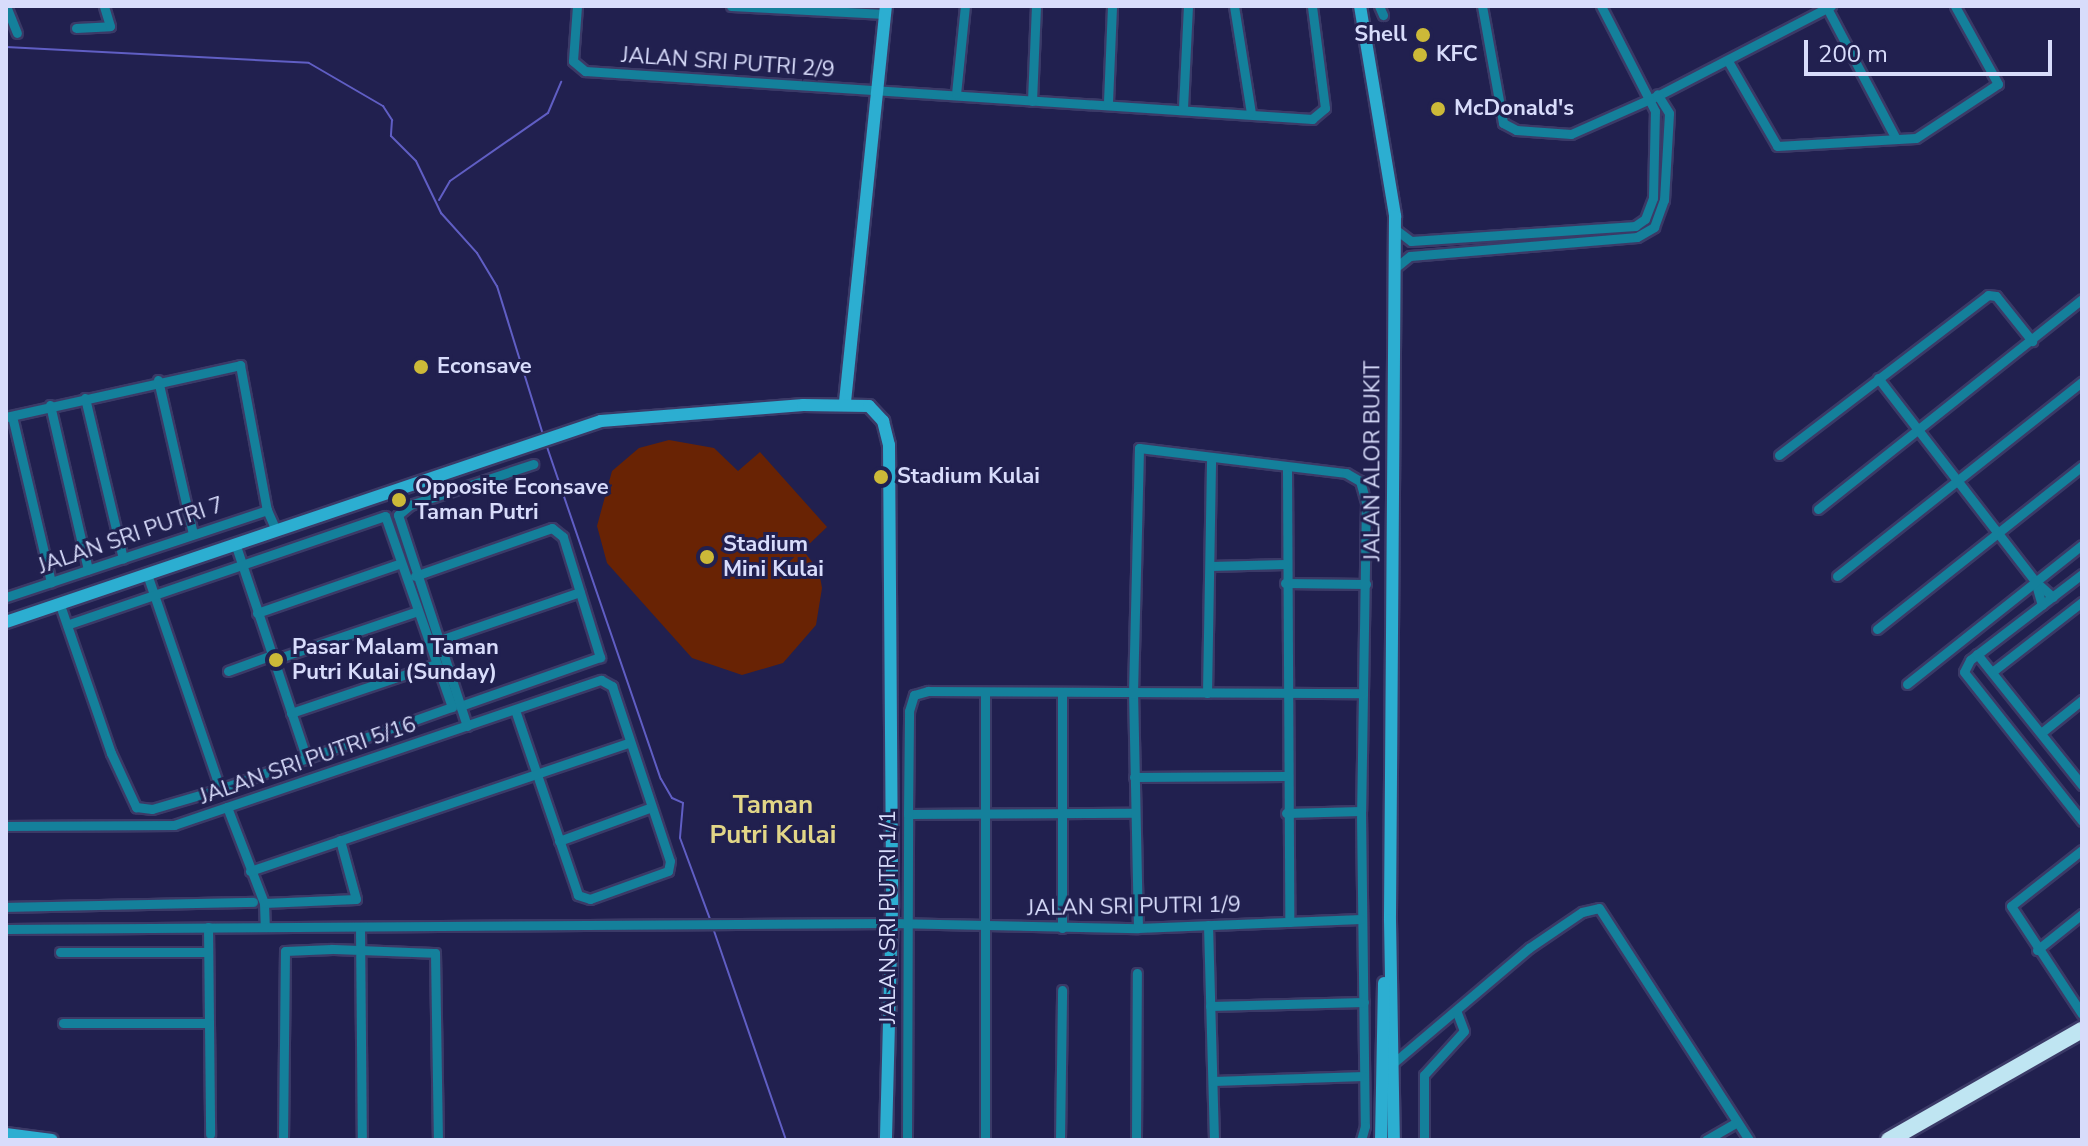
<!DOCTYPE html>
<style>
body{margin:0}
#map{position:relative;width:2088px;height:1146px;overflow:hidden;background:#21204f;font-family:"Nunito Sans",sans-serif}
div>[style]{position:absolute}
.green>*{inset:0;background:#692304}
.stream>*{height:2px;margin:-1px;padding:0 1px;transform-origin:1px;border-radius:1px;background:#605ec4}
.roads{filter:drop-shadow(2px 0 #3b3a67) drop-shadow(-2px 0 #3b3a67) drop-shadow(0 2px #3b3a67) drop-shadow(0 -2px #3b3a67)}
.street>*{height:9px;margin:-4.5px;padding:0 4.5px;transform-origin:4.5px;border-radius:4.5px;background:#14809b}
.secondary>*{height:12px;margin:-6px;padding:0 6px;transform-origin:6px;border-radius:6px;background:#2caed1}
.highway>*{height:16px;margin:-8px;padding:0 8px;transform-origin:8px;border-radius:8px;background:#bfe5f2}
.dots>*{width:22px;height:22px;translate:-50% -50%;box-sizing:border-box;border:4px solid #21204f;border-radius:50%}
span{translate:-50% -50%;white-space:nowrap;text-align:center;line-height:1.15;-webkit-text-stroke:6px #21204f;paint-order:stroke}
.poi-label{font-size:22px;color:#d8dcfb;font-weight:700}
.right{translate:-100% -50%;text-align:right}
.left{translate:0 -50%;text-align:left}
.street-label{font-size:22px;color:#d8dcfb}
.quarter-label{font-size:26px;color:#e2d687;font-weight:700}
.frame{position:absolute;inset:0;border:8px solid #d8dcfb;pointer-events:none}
.scale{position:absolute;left:1804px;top:40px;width:248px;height:36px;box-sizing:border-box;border:4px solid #d8dcfb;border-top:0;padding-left:10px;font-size:24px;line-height:28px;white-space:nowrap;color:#d8dcfb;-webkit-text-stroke:6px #21204f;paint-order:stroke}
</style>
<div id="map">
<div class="green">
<div style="clip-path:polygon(669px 440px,714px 448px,738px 471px,760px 452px,827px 527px,803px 550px,819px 571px,822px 588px,816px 625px,783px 663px,742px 675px,692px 658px,607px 563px,597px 526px,612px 471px,639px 448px)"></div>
</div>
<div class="stream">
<div style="left:6px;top:47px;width:303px;rotate:3deg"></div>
<div style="left:309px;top:63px;width:86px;rotate:30.2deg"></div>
<div style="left:383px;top:106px;width:17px;rotate:57deg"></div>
<div style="left:392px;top:120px;width:16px;rotate:94deg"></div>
<div style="left:391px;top:136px;width:35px;rotate:45deg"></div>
<div style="left:416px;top:161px;width:58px;rotate:64.3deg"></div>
<div style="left:441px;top:213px;width:54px;rotate:48deg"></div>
<div style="left:477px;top:253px;width:39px;rotate:59deg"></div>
<div style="left:497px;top:286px;width:156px;rotate:72.8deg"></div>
<div style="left:439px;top:200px;width:22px;rotate:-60deg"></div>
<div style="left:450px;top:181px;width:119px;rotate:-34.8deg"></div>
<div style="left:548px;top:113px;width:34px;rotate:-67deg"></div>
<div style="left:546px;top:444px;width:354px;rotate:71.1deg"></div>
<div style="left:661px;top:779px;width:22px;rotate:60deg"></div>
<div style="left:672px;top:798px;width:12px;rotate:24deg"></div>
<div style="left:683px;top:803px;width:35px;rotate:95deg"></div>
<div style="left:680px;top:838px;width:90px;rotate:69.7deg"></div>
<div style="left:713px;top:928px;width:224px;rotate:71deg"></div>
</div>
<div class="roads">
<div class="street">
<div style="left:6px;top:6px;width:29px;rotate:68deg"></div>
<div style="left:577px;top:6px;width:55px;rotate:94.2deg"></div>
<div style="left:573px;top:61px;width:16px;rotate:40deg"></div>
<div style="left:585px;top:71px;width:729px;rotate:3.78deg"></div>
<div style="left:1312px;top:119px;width:17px;rotate:-40deg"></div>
<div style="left:1325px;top:108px;width:103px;rotate:-97.3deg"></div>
<div style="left:731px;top:6px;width:154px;rotate:3deg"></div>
<div style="left:1234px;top:6px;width:108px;rotate:81deg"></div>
<div style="left:1379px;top:6px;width:10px;rotate:66deg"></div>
<div style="left:1482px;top:6px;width:119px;rotate:79.8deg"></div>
<div style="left:1503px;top:123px;width:15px;rotate:28deg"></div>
<div style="left:1516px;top:130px;width:55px;rotate:4.2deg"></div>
<div style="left:1571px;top:134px;width:96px;rotate:-23.9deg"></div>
<div style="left:1659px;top:95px;width:194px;rotate:-27.4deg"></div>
<div style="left:1827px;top:8px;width:148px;rotate:62.2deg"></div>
<div style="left:76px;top:28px;width:34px;rotate:-3deg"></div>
<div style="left:110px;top:26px;width:21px;rotate:-107deg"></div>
<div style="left:1728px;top:61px;width:98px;rotate:60deg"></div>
<div style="left:1777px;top:146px;width:139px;rotate:-3.3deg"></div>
<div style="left:1916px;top:138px;width:98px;rotate:-33.4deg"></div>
<div style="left:1998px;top:84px;width:89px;rotate:-118.9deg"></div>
<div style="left:956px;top:94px;width:88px;rotate:-84.2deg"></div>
<div style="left:1032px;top:101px;width:95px;rotate:-87.6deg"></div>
<div style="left:1108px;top:102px;width:96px;rotate:-87.6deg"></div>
<div style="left:1183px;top:108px;width:102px;rotate:-87.2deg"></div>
<div style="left:1395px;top:229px;width:20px;rotate:37deg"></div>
<div style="left:1411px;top:241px;width:225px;rotate:-3.8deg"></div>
<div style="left:1635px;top:226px;width:12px;rotate:-35deg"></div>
<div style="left:1645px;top:219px;width:22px;rotate:-69deg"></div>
<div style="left:1653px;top:198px;width:87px;rotate:-88.7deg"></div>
<div style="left:1655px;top:111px;width:118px;rotate:-117.2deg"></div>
<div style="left:1395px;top:268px;width:19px;rotate:-39deg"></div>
<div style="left:1410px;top:256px;width:228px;rotate:-4.8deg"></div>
<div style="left:1637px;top:237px;width:20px;rotate:-30deg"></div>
<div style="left:1654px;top:227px;width:29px;rotate:-70deg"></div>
<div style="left:1664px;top:200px;width:87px;rotate:-86.7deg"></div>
<div style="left:1669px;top:113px;width:22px;rotate:-122deg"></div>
<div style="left:1878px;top:378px;width:257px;rotate:52.3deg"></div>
<div style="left:2035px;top:581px;width:24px;rotate:42deg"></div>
<div style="left:158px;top:380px;width:158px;rotate:77.2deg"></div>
<div style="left:85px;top:398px;width:165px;rotate:76.7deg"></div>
<div style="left:50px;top:405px;width:169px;rotate:77deg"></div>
<div style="left:12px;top:416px;width:171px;rotate:76.8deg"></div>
<div style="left:6px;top:417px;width:240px;rotate:-12.5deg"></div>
<div style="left:240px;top:365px;width:147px;rotate:79.5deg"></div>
<div style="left:267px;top:510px;width:22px;rotate:66deg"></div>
<div style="left:1779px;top:455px;width:263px;rotate:-37.4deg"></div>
<div style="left:1988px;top:295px;width:8px;rotate:7deg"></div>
<div style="left:1996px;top:296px;width:58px;rotate:51.3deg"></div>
<div style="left:1287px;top:468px;width:454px;rotate:89.7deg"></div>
<div style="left:1818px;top:509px;width:337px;rotate:-38.5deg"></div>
<div style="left:235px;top:543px;width:228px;rotate:71.6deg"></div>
<div style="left:1210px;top:566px;width:75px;rotate:-1.5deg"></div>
<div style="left:147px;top:574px;width:227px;rotate:71.2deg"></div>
<div style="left:2082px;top:574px;width:141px;rotate:142.5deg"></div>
<div style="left:1970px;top:660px;width:13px;rotate:117deg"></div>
<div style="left:1964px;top:672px;width:190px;rotate:51.6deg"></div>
<div style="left:415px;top:576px;width:145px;rotate:-19.3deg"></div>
<div style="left:552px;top:528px;width:14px;rotate:39deg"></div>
<div style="left:563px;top:537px;width:126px;rotate:72.9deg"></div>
<div style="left:600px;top:657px;width:148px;rotate:160.7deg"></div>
<div style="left:1837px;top:576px;width:313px;rotate:-38.4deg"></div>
<div style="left:2035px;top:581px;width:25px;rotate:74deg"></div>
<div style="left:1285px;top:583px;width:81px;rotate:0.7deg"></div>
<div style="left:6px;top:597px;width:275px;rotate:-18.4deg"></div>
<div style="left:60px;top:605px;width:157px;rotate:71deg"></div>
<div style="left:111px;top:753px;width:60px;rotate:65.2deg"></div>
<div style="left:136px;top:807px;width:16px;rotate:7deg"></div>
<div style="left:152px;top:809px;width:71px;rotate:-16.4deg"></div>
<div style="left:220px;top:789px;width:246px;rotate:-19.5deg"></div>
<div style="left:452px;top:707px;width:202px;rotate:-109.3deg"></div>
<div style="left:385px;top:516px;width:336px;rotate:161.1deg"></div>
<div style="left:257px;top:613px;width:152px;rotate:-19.1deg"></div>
<div style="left:1877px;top:629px;width:262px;rotate:-38.5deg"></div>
<div style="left:437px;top:641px;width:151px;rotate:-18.9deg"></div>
<div style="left:1977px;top:654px;width:168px;rotate:51.3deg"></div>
<div style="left:273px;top:660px;width:153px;rotate:-18.7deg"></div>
<div style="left:228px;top:671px;width:47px;rotate:-20deg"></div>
<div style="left:1992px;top:672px;width:114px;rotate:-37.9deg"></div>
<div style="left:1907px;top:684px;width:223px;rotate:-38.5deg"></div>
<div style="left:1207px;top:693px;width:236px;rotate:-89deg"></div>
<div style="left:291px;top:713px;width:153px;rotate:-18.7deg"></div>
<div style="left:467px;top:726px;width:222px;rotate:-108.1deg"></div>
<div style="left:398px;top:515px;width:16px;rotate:-40deg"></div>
<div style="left:410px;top:505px;width:130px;rotate:-18.4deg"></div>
<div style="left:2041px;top:733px;width:53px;rotate:-38.8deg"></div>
<div style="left:1134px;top:777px;width:152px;rotate:-0.4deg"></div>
<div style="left:227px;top:807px;width:103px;rotate:68.9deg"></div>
<div style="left:264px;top:903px;width:23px;rotate:88deg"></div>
<div style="left:1286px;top:813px;width:75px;rotate:-1.5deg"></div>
<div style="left:908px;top:814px;width:226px;rotate:-0.3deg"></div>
<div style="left:6px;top:826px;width:168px;rotate:-0.3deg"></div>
<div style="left:174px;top:825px;width:451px;rotate:-18.8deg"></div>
<div style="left:601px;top:680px;width:13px;rotate:29deg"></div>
<div style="left:612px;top:686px;width:184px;rotate:71.7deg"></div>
<div style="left:670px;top:861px;width:10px;rotate:101deg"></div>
<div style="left:668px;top:871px;width:83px;rotate:160.3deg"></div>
<div style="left:590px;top:899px;width:13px;rotate:-162deg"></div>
<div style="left:578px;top:895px;width:195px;rotate:-108.8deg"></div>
<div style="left:559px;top:841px;width:96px;rotate:-20.1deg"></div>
<div style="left:2082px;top:850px;width:90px;rotate:141.7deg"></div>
<div style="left:2011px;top:906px;width:129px;rotate:56.7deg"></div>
<div style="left:250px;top:871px;width:399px;rotate:-18.7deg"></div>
<div style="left:264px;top:903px;width:92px;rotate:-2.5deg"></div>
<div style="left:356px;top:899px;width:61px;rotate:-105.2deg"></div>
<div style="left:6px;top:907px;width:247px;rotate:-1.2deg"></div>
<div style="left:1208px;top:925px;width:215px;rotate:88.4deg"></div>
<div style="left:208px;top:927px;width:207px;rotate:89.4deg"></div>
<div style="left:360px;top:927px;width:213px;rotate:89.5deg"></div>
<div style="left:1062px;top:928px;width:236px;rotate:-90deg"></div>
<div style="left:1138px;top:928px;width:234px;rotate:-91.2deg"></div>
<div style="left:1133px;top:694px;width:246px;rotate:-88.6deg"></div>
<div style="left:1139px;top:448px;width:209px;rotate:6.9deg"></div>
<div style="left:1346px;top:473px;width:16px;rotate:30deg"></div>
<div style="left:1360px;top:481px;width:22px;rotate:74deg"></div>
<div style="left:1366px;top:502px;width:309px;rotate:90.9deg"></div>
<div style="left:1361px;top:811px;width:315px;rotate:89.3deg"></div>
<div style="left:1365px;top:1126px;width:15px;rotate:106deg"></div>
<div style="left:6px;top:929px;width:885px;rotate:-0.39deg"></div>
<div style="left:891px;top:923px;width:247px;rotate:1.2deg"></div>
<div style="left:1138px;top:928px;width:223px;rotate:-2.3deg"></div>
<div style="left:2037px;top:950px;width:58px;rotate:-38.7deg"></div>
<div style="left:60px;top:952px;width:147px"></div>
<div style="left:1210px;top:1006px;width:154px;rotate:-1.5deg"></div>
<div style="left:63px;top:1023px;width:145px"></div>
<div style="left:1391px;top:1065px;width:181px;rotate:-40.3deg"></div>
<div style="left:1529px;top:948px;width:64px;rotate:-34.2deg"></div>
<div style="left:1582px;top:912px;width:17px;rotate:-13deg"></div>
<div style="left:1599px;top:908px;width:276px;rotate:57.1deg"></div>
<div style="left:1213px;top:1081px;width:151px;rotate:-1.9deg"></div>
<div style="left:283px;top:1140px;width:189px;rotate:-89.4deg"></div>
<div style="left:285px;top:951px;width:47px;rotate:-2.4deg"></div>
<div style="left:332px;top:949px;width:103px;rotate:2.2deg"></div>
<div style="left:435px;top:953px;width:187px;rotate:89.1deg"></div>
<div style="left:907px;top:1140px;width:326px;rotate:-89.8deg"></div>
<div style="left:908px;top:814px;width:103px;rotate:-89.4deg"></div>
<div style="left:909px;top:711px;width:17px;rotate:-73deg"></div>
<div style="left:914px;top:695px;width:15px;rotate:-16deg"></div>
<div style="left:928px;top:691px;width:435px;rotate:0.3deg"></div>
<div style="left:985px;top:1140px;width:447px;rotate:-90deg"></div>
<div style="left:1060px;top:1140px;width:150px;rotate:-89.2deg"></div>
<div style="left:1136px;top:1140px;width:167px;rotate:-89.7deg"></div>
<div style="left:1424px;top:1140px;width:65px;rotate:-90deg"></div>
<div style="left:1424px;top:1075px;width:59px;rotate:-47.7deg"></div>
<div style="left:1464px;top:1031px;width:22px;rotate:-111deg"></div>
<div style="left:1706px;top:1140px;width:36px;rotate:-30deg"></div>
</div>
<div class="secondary">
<div style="left:1360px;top:6px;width:213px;rotate:80.5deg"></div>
<div style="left:1395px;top:216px;width:704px;rotate:90.41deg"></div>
<div style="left:1390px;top:920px;width:220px;rotate:89deg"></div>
<div style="left:845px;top:402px;width:398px;rotate:-84.1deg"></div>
<div style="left:6px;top:622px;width:628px;rotate:-18.67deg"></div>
<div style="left:601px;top:421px;width:203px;rotate:-4.5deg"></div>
<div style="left:803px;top:405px;width:66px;rotate:0.9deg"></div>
<div style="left:869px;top:406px;width:21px;rotate:47deg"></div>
<div style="left:883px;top:421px;width:25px;rotate:76deg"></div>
<div style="left:889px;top:445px;width:463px;rotate:89.6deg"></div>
<div style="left:892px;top:908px;width:232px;rotate:91.5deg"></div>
<div style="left:6px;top:1134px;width:46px;rotate:7.4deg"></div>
<div style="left:1381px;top:1140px;width:157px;rotate:-88.9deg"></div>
</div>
<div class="highway">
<div style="left:1889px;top:1140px;width:222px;rotate:-29.7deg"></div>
</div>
</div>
<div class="dots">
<div style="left:1423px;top:35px;background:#ccb938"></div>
<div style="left:1420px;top:55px;background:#ccb938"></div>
<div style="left:1438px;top:109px;background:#ccb938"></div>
<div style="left:421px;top:367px;background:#ccb938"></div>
<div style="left:881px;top:477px;background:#ccb938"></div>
<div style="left:399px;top:500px;background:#ccb938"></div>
<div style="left:707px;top:557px;background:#ccb938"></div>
<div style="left:276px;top:660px;background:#ccb938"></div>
</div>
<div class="poi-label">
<span class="right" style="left:1407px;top:35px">Shell</span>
<span class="left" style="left:1436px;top:55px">KFC</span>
<span class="left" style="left:1454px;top:109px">McDonald's</span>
<span class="left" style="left:437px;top:367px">Econsave</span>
<span class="left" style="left:897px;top:477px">Stadium Kulai</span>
<span class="left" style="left:415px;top:500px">Opposite Econsave<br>Taman Putri</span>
<span class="left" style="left:723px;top:557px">Stadium<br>Mini Kulai</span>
<span class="left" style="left:292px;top:660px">Pasar Malam Taman<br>Putri Kulai (Sunday)</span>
</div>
<div class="street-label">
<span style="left:728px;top:63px;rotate:4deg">JALAN SRI PUTRI 2/9</span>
<span style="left:1373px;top:461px;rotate:-90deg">JALAN ALOR BUKIT</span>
<span style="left:131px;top:536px;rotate:-19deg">JALAN SRI PUTRI 7</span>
<span style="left:308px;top:761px;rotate:-19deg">JALAN SRI PUTRI 5/16</span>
<span style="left:1134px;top:907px;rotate:-1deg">JALAN SRI PUTRI 1/9</span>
<span style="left:889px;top:917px;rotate:-90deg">JALAN SRI PUTRI 1/1</span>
</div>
<div class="quarter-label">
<span style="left:773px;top:820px">Taman<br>Putri Kulai</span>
</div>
<div class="frame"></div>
<div class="scale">200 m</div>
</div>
